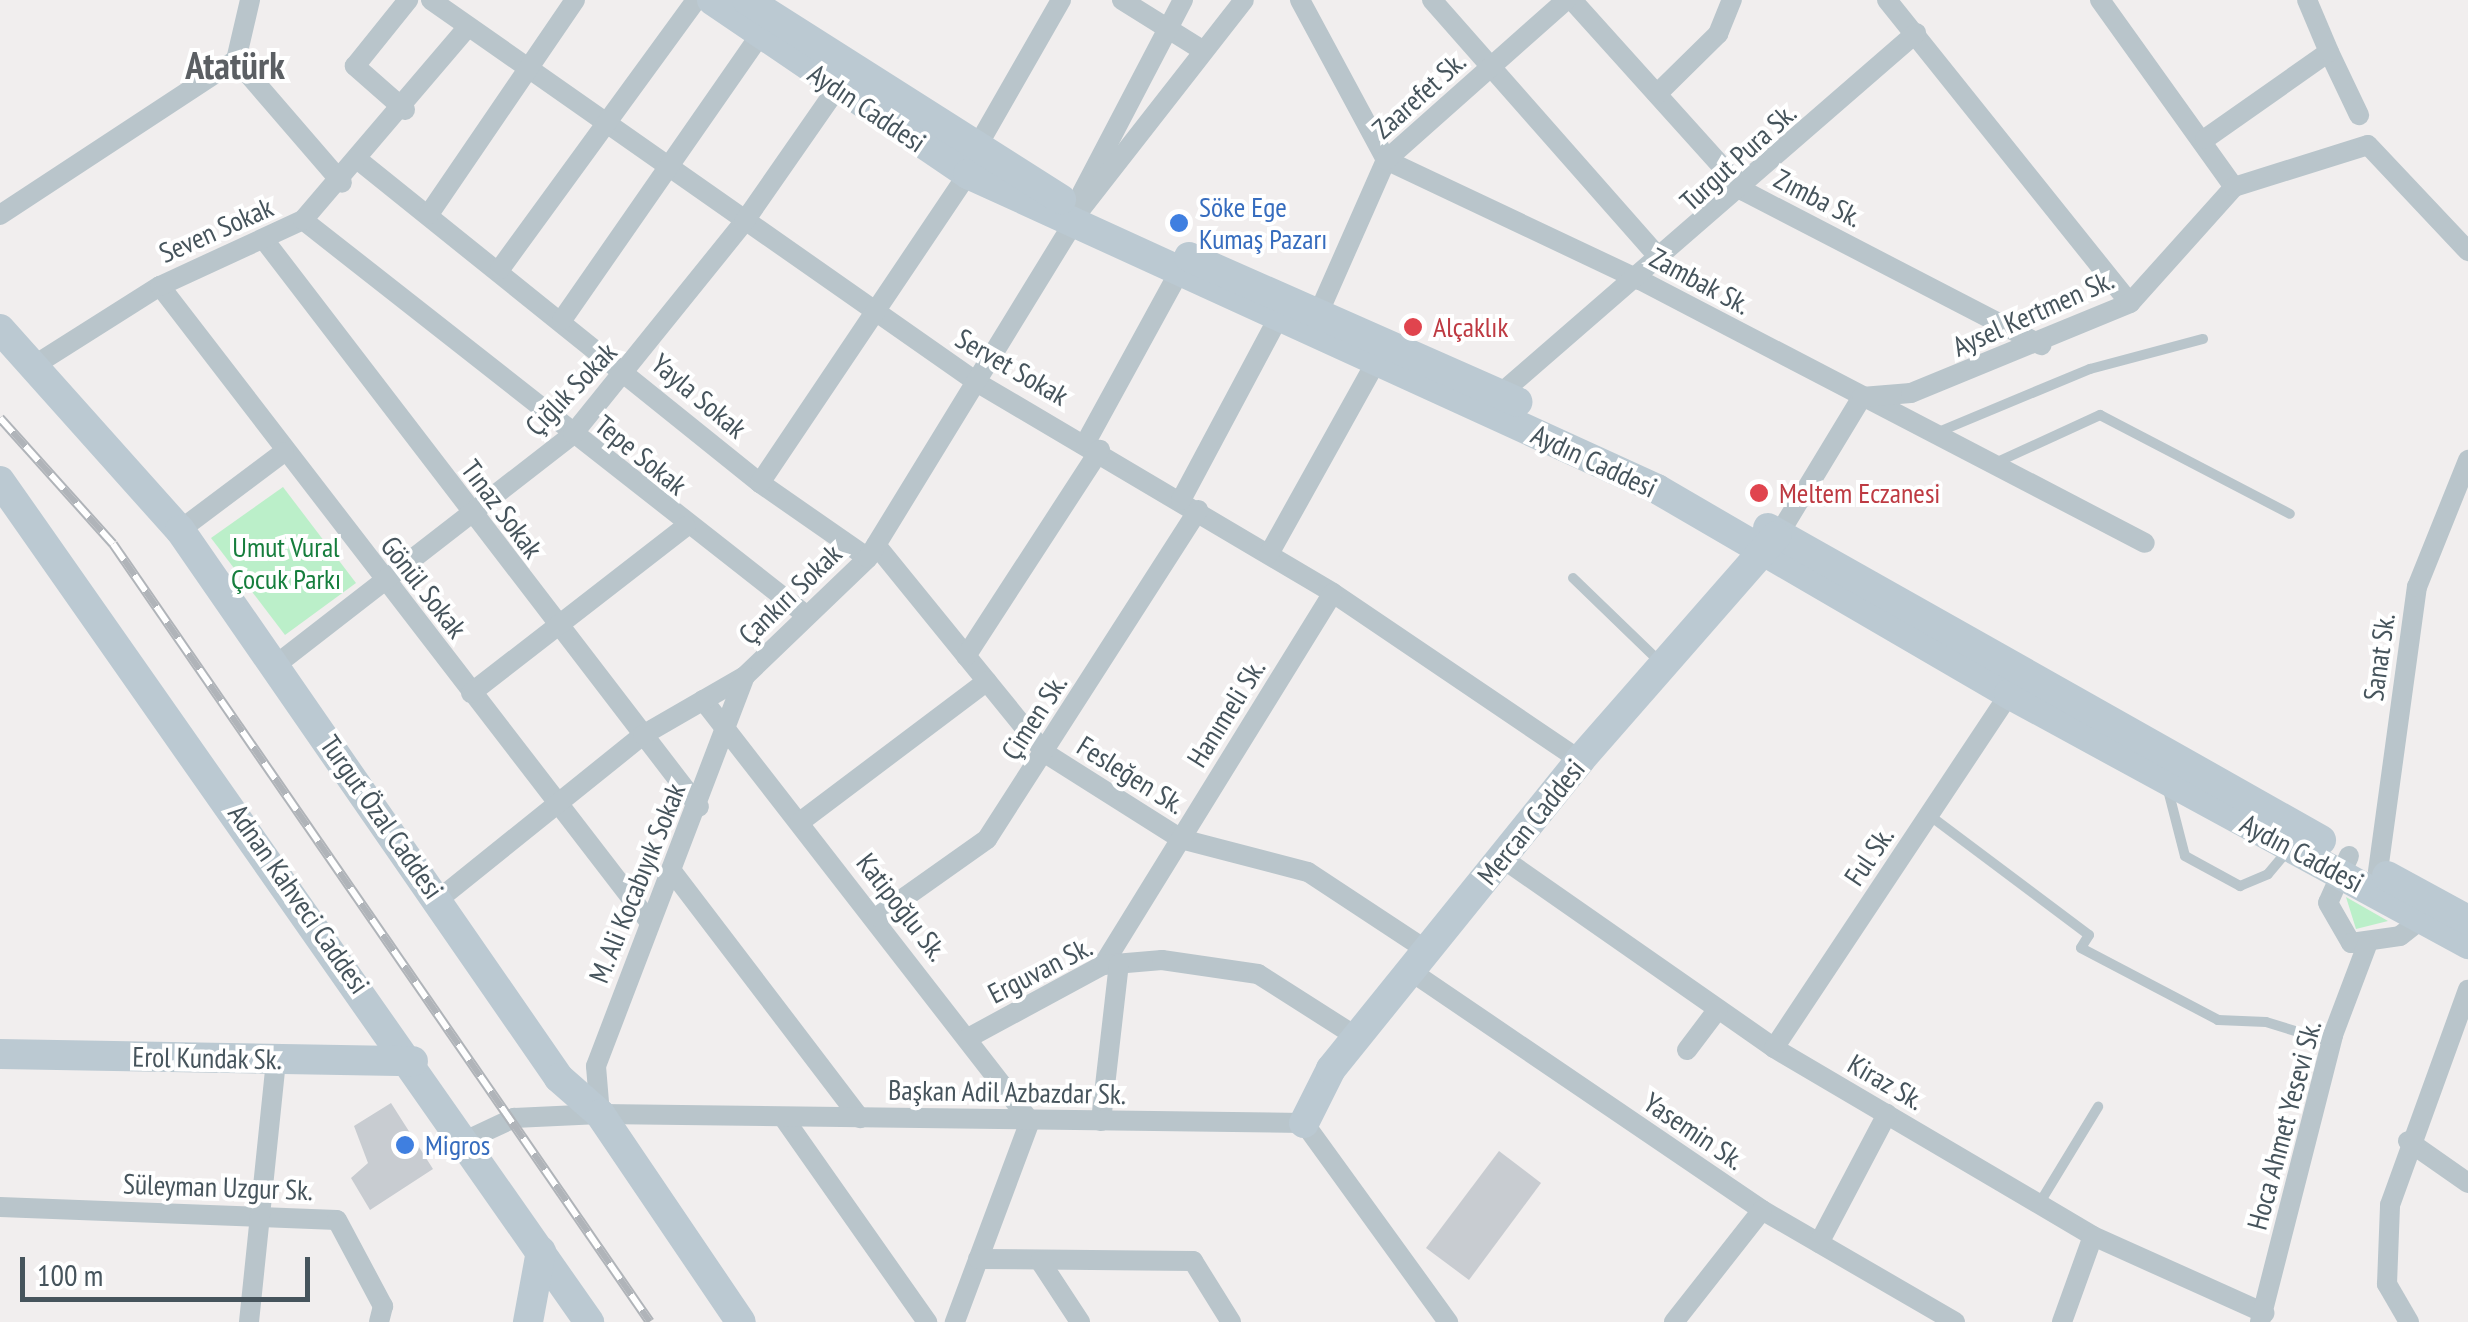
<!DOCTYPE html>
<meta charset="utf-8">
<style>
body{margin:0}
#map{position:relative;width:2468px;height:1322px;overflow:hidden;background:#f1eeee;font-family:"PT Sans Narrow",sans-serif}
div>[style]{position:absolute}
.green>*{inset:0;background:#bbefc9}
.building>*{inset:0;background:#c8ccd1}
.lane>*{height:10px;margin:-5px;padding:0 5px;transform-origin:5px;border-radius:5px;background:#b9c5cb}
.street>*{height:20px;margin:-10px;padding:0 10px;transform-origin:10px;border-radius:10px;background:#b9c5cb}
.secondary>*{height:30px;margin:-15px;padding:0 15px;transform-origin:15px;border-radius:15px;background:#bbc9d2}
.rail>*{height:10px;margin-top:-5px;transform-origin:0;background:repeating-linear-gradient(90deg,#fff 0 19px,#b0b4b9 0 38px);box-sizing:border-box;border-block:2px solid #b0b4b9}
.dots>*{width:28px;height:28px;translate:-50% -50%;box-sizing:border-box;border:5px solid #fff;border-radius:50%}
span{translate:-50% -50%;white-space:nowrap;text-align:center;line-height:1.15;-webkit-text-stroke:8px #fff;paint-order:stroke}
.street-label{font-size:28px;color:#46545c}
.shop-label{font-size:28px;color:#366cbe}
.left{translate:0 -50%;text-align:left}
.health-label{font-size:28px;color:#be3a42}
.park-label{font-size:28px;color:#167e3d}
.district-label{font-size:38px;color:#5b5f63;font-weight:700}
.scale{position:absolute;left:20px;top:1257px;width:290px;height:45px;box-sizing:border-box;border:5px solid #46545c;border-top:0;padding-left:12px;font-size:30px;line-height:35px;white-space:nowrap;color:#46545c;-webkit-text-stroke:8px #fff;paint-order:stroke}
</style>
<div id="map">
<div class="green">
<div style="clip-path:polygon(283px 487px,356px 583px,285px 635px,211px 538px)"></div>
<div style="clip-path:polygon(2346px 897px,2388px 921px,2356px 929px)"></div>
</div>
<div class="building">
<div style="clip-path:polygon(391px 1103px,433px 1169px,370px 1210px,351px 1178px,368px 1163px,354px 1126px)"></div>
<div style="clip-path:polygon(1499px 1151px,1541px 1183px,1469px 1280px,1426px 1248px)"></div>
</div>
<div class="lane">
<div style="left:1936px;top:433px;width:167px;rotate:-22.6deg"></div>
<div style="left:2090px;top:369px;width:117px;rotate:-14.9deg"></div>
<div style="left:1993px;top:464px;width:118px;rotate:-24.6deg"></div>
<div style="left:2100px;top:415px;width:214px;rotate:27.5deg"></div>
<div style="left:1573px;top:578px;width:124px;rotate:44deg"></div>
<div style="left:2167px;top:786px;width:72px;rotate:75.6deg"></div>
<div style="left:2185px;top:856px;width:63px;rotate:28.6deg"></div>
<div style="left:2240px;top:886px;width:30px;rotate:-23deg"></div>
<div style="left:2268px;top:874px;width:30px;rotate:-50deg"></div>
<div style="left:1929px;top:815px;width:200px;rotate:36.9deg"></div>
<div style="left:2089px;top:935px;width:15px;rotate:122deg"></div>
<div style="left:2081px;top:948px;width:155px;rotate:27.7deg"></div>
<div style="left:2218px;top:1020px;width:48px;rotate:2.4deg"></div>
<div style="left:2266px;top:1022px;width:68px;rotate:17.1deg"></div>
<div style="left:2039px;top:1204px;width:114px;rotate:-58.7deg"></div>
</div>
<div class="street">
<div style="left:250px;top:0;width:62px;rotate:103.1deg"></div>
<div style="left:236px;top:60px;width:162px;rotate:49.2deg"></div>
<div style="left:431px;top:0;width:668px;rotate:35deg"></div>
<div style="left:978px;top:383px;width:412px;rotate:30.6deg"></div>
<div style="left:1333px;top:593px;width:298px;rotate:34.1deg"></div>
<div style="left:1122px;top:0;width:94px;rotate:32deg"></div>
<div style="left:1300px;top:0;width:182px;rotate:61.7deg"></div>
<div style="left:1386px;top:160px;width:281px;rotate:25.3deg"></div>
<div style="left:1640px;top:280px;width:569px;rotate:27.51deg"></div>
<div style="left:1432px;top:0;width:348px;rotate:48.6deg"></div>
<div style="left:1572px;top:0;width:257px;rotate:48deg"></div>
<div style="left:1744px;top:191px;width:335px;rotate:27.4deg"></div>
<div style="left:1887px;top:0;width:388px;rotate:51.3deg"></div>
<div style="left:2100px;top:0;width:230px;rotate:54.4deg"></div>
<div style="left:2329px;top:52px;width:70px;rotate:64.5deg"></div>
<div style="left:1657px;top:94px;width:86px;rotate:-44.5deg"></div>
<div style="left:1718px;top:34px;width:37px;rotate:-68deg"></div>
<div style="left:405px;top:110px;width:67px;rotate:-138.7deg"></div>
<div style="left:355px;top:66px;width:85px;rotate:-51.2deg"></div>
<div style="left:2205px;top:139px;width:151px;rotate:-35.1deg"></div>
<div style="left:2329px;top:52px;width:56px;rotate:-112.9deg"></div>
<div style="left:974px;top:152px;width:175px;rotate:-60.2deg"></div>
<div style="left:357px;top:159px;width:517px;rotate:38.8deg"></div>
<div style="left:760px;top:483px;width:131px;rotate:34.8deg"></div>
<div style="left:1082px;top:193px;width:218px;rotate:-62.4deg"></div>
<div style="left:1080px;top:210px;width:266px;rotate:-52deg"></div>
<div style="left:429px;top:214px;width:259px;rotate:-55.7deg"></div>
<div style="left:0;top:215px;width:282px;rotate:-33.3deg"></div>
<div style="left:303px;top:220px;width:640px;rotate:38.14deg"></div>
<div style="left:265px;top:241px;width:713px;rotate:52.52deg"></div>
<div style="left:500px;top:269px;width:333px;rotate:-53.9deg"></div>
<div style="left:160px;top:286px;width:800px;rotate:52.41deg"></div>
<div style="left:1319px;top:312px;width:166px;rotate:-66.2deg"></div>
<div style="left:1386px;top:160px;width:241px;rotate:-41.6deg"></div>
<div style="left:562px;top:320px;width:347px;rotate:-55.2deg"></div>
<div style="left:38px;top:363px;width:144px;rotate:-32.3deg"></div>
<div style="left:160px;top:286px;width:157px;rotate:-24.8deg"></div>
<div style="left:303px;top:220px;width:253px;rotate:-49.5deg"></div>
<div style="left:1500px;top:394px;width:551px;rotate:-40.95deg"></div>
<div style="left:1086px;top:442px;width:192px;rotate:-61.3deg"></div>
<div style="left:760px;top:483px;width:372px;rotate:-56.1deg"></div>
<div style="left:1181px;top:500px;width:206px;rotate:-61.9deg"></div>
<div style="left:180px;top:530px;width:130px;rotate:-36.9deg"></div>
<div style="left:1779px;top:534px;width:160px;rotate:-58.8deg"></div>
<div style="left:1862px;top:397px;width:49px;rotate:-4.7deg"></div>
<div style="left:1911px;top:393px;width:237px;rotate:-22.3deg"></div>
<div style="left:2130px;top:303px;width:156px;rotate:-48.1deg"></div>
<div style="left:2234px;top:187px;width:140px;rotate:-17.4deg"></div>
<div style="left:2368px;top:145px;width:146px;rotate:46.7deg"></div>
<div style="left:876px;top:545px;width:268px;rotate:50.9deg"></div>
<div style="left:1045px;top:753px;width:161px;rotate:32.3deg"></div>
<div style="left:1181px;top:839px;width:131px;rotate:14.6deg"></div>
<div style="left:1308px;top:872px;width:144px;rotate:33.4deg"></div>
<div style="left:1269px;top:554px;width:220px;rotate:-60.9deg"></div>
<div style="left:966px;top:656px;width:246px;rotate:-57deg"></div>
<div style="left:277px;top:664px;width:375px;rotate:-37.8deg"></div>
<div style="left:573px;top:434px;width:272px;rotate:-51.1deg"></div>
<div style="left:744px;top:222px;width:165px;rotate:-55.2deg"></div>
<div style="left:471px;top:693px;width:272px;rotate:-37.8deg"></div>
<div style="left:703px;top:700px;width:533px;rotate:52.16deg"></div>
<div style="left:1030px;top:1121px;width:215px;rotate:110.5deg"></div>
<div style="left:800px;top:822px;width:234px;rotate:-37deg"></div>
<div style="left:2349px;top:856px;width:51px;rotate:114.1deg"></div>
<div style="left:2328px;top:903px;width:46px;rotate:60.1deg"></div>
<div style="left:2351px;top:943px;width:49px;rotate:-8.1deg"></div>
<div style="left:2400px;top:936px;width:37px;rotate:-38deg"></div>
<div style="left:1502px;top:858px;width:332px;rotate:34.9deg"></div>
<div style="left:1774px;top:1048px;width:370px;rotate:30.5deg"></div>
<div style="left:2093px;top:1236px;width:188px;rotate:24.2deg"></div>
<div style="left:671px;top:870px;width:312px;rotate:52.7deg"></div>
<div style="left:2378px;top:871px;width:287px;rotate:-82.2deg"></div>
<div style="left:2417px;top:587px;width:137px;rotate:-68.1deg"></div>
<div style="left:439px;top:899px;width:262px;rotate:-38.8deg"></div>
<div style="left:643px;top:735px;width:118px;rotate:-30deg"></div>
<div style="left:745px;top:676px;width:170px;rotate:-43.8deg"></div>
<div style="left:868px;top:558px;width:388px;rotate:-58.5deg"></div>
<div style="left:877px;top:917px;width:135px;rotate:-35.3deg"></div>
<div style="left:987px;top:839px;width:391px;rotate:-57.3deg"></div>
<div style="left:1103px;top:965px;width:437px;rotate:-58.3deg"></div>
<div style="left:1412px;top:972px;width:423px;rotate:34.2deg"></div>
<div style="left:1762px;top:1210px;width:223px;rotate:30.1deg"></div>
<div style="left:968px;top:1038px;width:153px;rotate:-28.4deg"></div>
<div style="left:1103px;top:965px;width:59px;rotate:-4.8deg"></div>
<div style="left:1162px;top:960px;width:97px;rotate:8.3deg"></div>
<div style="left:1258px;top:974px;width:121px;rotate:32.5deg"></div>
<div style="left:1774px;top:1048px;width:425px;rotate:-56.4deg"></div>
<div style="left:1687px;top:1050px;width:51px;rotate:-52.9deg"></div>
<div style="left:600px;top:1114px;width:48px;rotate:-94.8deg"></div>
<div style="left:596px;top:1066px;width:417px;rotate:-69.1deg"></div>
<div style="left:783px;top:1117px;width:251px;rotate:54.9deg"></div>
<div style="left:1101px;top:1121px;width:158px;rotate:-83.5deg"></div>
<div style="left:469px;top:1139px;width:50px;rotate:-25deg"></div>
<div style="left:514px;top:1118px;width:86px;rotate:-2.7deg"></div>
<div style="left:600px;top:1114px;width:704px;rotate:0.73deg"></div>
<div style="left:1304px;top:1123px;width:246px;rotate:54.1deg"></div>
<div style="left:2408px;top:1141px;width:73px;rotate:35deg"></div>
<div style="left:0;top:1207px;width:337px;rotate:2.2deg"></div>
<div style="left:337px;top:1220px;width:98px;rotate:61.9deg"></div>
<div style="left:383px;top:1306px;width:16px;rotate:104deg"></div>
<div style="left:1819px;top:1243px;width:146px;rotate:-62.2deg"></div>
<div style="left:978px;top:1259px;width:215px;rotate:0.5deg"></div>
<div style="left:1193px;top:1261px;width:72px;rotate:58.1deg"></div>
<div style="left:1040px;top:1261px;width:73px;rotate:56.7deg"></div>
<div style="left:249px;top:1322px;width:264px;rotate:-84.1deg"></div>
<div style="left:1674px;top:1322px;width:142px;rotate:-51.8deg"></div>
<div style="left:2062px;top:1322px;width:91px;rotate:-70.2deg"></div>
<div style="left:2260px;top:1322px;width:296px;rotate:-75.7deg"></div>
<div style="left:2333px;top:1035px;width:96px;rotate:-69.3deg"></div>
<div style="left:2409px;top:1322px;width:44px;rotate:-120.1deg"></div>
<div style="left:2387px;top:1284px;width:79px;rotate:-87.8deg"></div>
<div style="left:2390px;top:1205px;width:229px;rotate:-70.1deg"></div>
</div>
<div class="secondary">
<div style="left:712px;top:0;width:310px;rotate:34.2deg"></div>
<div style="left:968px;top:174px;width:758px;rotate:24.57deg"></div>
<div style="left:1657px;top:489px;width:407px;rotate:30.2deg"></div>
<div style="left:2009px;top:694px;width:523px;rotate:28.58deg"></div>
<div style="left:747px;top:0;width:372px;rotate:32.4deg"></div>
<div style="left:1189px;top:257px;width:359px;rotate:23.8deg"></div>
<div style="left:0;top:329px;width:270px;rotate:48.2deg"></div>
<div style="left:180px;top:530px;width:666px;rotate:55.33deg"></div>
<div style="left:559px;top:1078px;width:55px;rotate:41.3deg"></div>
<div style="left:600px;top:1114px;width:251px;rotate:55.9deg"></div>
<div style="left:0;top:481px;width:1027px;rotate:54.99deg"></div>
<div style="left:1768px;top:528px;width:635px;rotate:29.43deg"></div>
<div style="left:2387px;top:876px;width:92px;rotate:28.5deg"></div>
<div style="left:0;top:1054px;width:413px;rotate:1deg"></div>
<div style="left:1304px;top:1123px;width:60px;rotate:-63.4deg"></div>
<div style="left:1331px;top:1069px;width:397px;rotate:-51.1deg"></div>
<div style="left:1580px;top:760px;width:298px;rotate:-48.8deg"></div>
<div style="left:528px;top:1322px;width:72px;rotate:-79.6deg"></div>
</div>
<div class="rail">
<div style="left:0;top:418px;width:169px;rotate:48.1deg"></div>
<div style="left:113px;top:544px;width:945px;rotate:55.39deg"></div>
</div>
<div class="dots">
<div style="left:1179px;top:223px;background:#3f7fe0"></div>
<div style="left:1413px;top:327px;background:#e0444e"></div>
<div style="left:1759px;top:493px;background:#e0444e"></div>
<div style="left:405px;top:1145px;background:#3f7fe0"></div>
</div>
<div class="street-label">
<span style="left:1419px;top:95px;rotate:-42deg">Zaarefet Sk.</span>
<span style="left:867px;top:108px;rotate:34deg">Aydın Caddesi</span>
<span style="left:1738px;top:157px;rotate:-42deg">Turgut Pura Sk.</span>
<span style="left:1818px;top:198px;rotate:27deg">Zımba Sk.</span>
<span style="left:216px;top:230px;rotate:-24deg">Seven Sokak</span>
<span style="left:1700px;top:281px;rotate:28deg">Zambak Sk.</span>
<span style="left:2033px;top:313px;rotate:-24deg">Aysel Kertmen Sk.</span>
<span style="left:1012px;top:367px;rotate:30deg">Servet Sokak</span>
<span style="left:571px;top:389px;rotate:-46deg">Çığlık Sokak</span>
<span style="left:699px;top:396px;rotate:40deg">Yayla Sokak</span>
<span style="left:641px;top:455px;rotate:39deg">Tepe Sokak</span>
<span style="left:1594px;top:461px;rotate:25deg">Aydın Caddesi</span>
<span style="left:502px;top:509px;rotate:53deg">Tınaz Sokak</span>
<span style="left:424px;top:587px;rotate:52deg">Gönül Sokak</span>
<span style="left:790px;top:594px;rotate:-44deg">Çankırı Sokak</span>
<span style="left:2379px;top:657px;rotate:-82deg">Sanat Sk.</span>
<span style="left:1226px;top:713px;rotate:-58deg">Hanımeli Sk.</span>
<span style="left:1034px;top:717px;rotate:-57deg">Çimen Sk.</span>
<span style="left:1131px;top:775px;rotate:32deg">Fesleğen Sk.</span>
<span style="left:382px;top:817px;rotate:55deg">Turgut Özal Caddesi</span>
<span style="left:1531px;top:822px;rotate:-51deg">Mercan Caddesi</span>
<span style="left:2302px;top:853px;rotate:28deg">Aydın Caddesi</span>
<span style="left:1869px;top:856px;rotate:-56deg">Ful Sk.</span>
<span style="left:637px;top:883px;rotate:-68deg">M. Ali Kocabıyık Sokak</span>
<span style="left:299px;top:899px;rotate:55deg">Adnan Kahveci Caddesi</span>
<span style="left:902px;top:907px;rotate:52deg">Katipoğlu Sk.</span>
<span style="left:1040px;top:970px;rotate:-27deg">Erguvan Sk.</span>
<span style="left:207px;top:1058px;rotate:1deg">Erol Kundak Sk.</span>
<span style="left:1886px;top:1082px;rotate:30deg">Kiraz Sk.</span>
<span style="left:1007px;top:1092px;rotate:1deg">Başkan Adil Azbazdar Sk.</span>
<span style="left:2284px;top:1125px;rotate:-75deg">Hoca Ahmet Yesevi Sk.</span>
<span style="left:1694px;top:1131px;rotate:34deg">Yasemin Sk.</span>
<span style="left:218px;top:1187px;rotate:2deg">Süleyman Uzgur Sk.</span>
</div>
<div class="shop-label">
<span class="left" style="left:1199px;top:223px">Söke Ege<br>Kumaş Pazarı</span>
<span class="left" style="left:425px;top:1145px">Migros</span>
</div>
<div class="health-label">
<span class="left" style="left:1433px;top:327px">Alçaklık</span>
<span class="left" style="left:1779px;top:493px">Meltem Eczanesi</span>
</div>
<div class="park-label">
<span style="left:286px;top:563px">Umut Vural<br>Çocuk Parkı</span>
</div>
<div class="district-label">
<span style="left:235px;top:65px">Atatürk</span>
</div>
<div class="scale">100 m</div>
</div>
